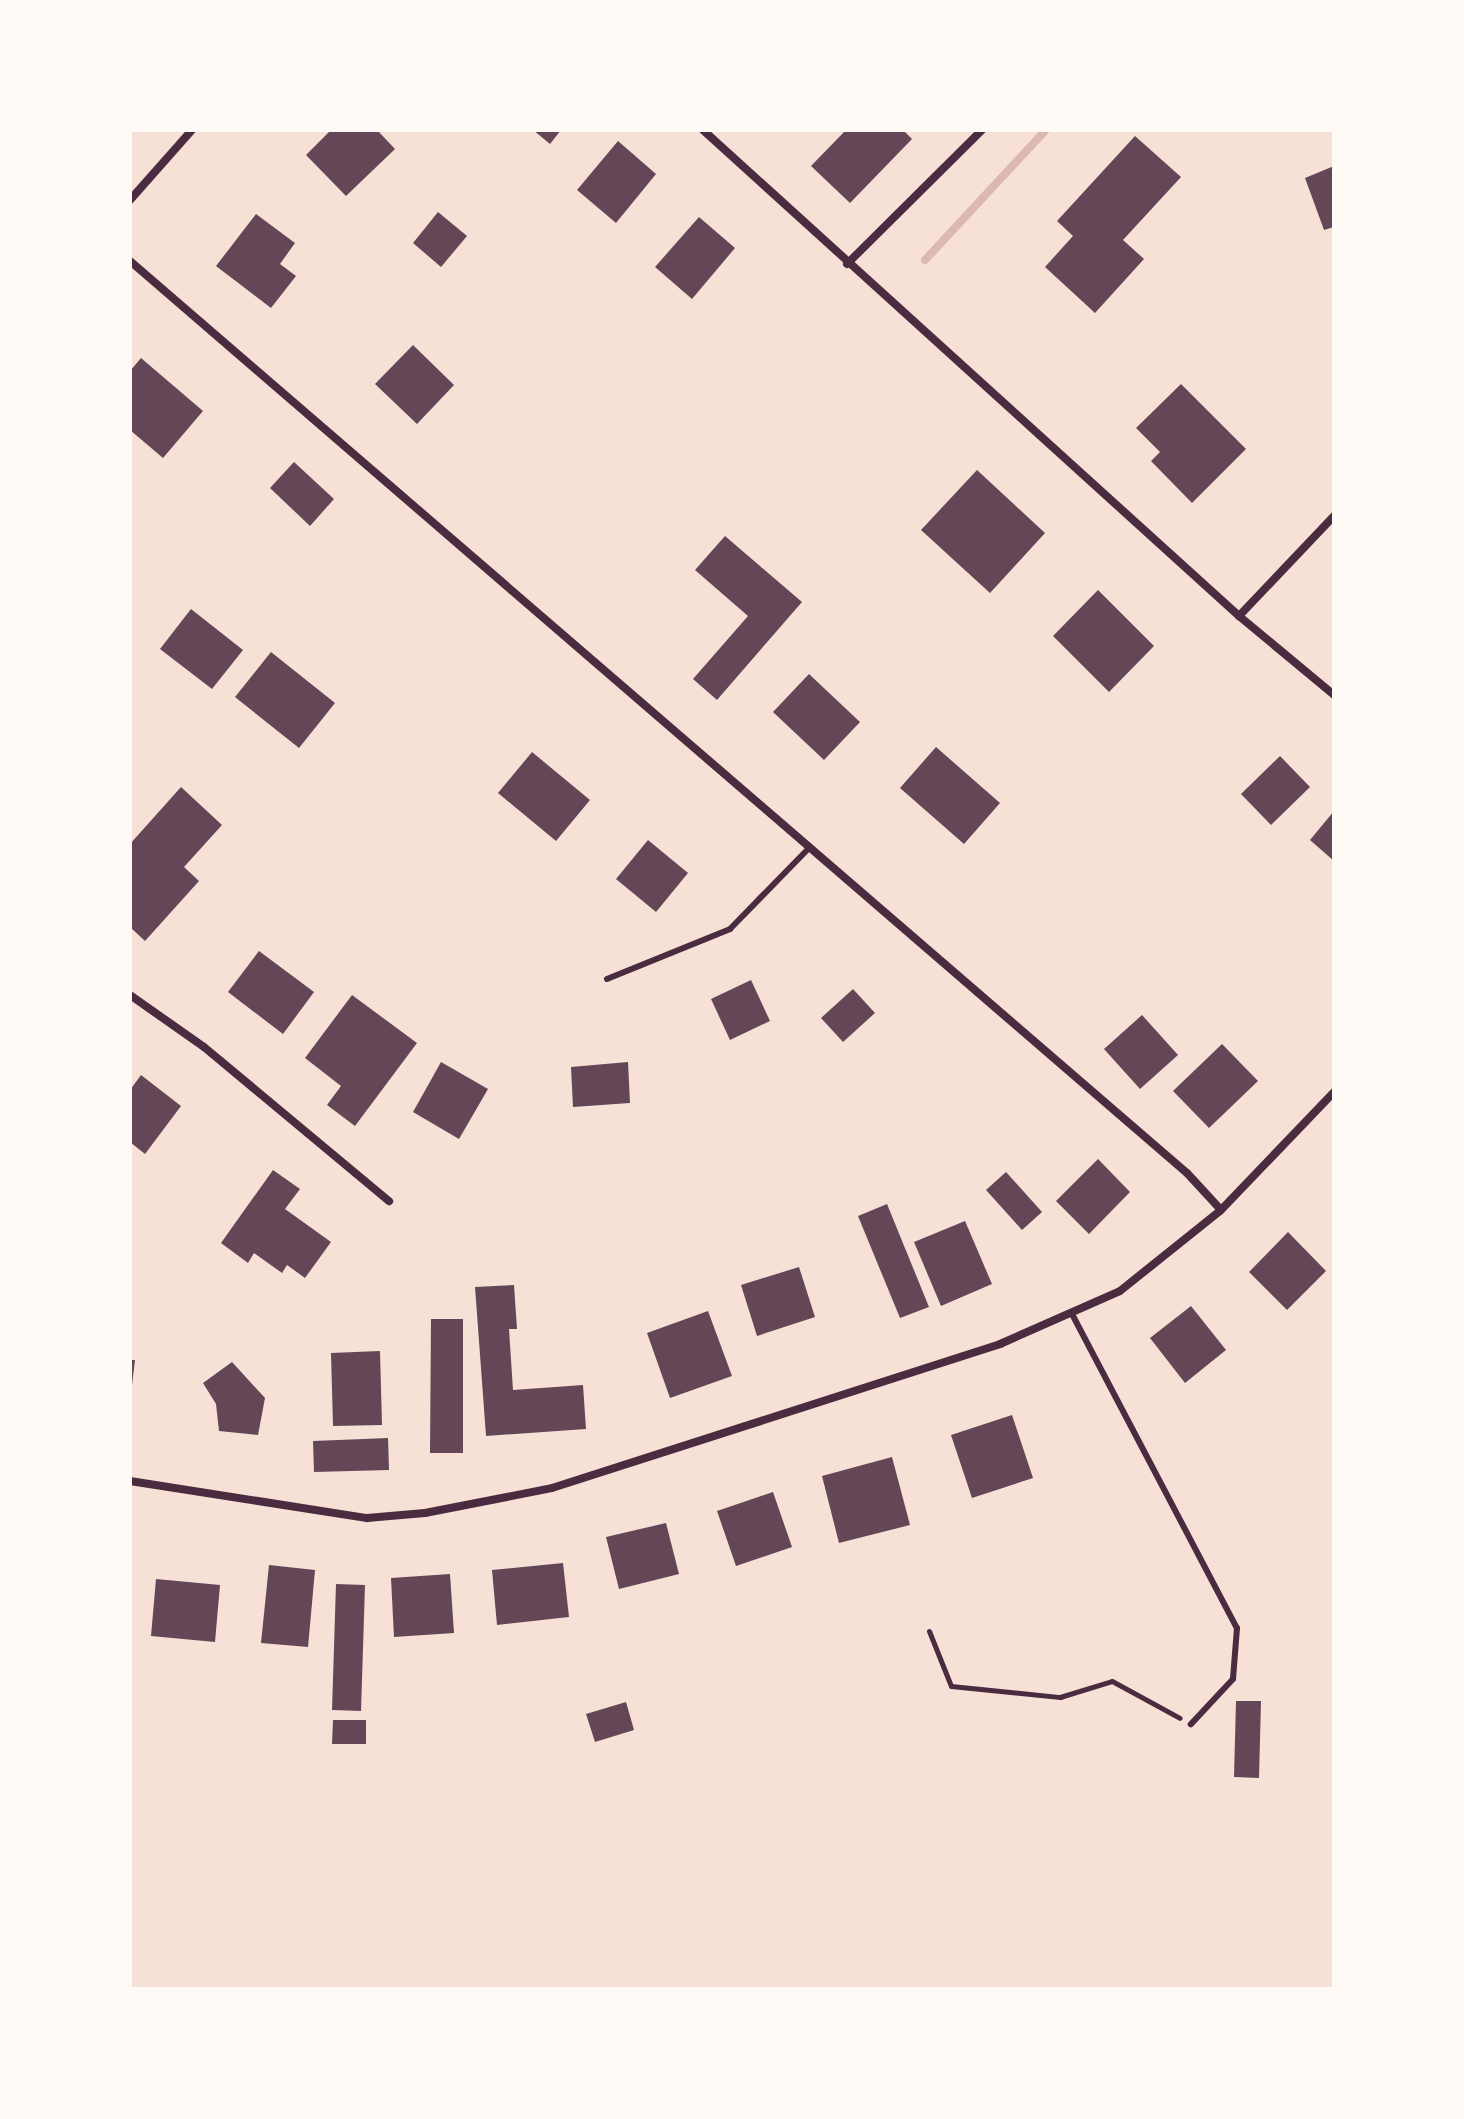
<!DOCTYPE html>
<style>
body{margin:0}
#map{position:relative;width:1464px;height:2119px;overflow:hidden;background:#f7e1d7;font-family:Raleway,sans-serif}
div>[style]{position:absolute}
.stream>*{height:8px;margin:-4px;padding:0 4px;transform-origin:4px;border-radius:4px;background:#dcb8b0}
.building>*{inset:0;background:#644757}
.path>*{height:5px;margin:-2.5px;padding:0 2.5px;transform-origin:2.5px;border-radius:2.5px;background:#4a2c40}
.service>*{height:6px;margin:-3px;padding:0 3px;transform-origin:3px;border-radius:3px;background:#4a2c40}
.minor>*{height:8px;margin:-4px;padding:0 4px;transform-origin:4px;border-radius:4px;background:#4a2c40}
span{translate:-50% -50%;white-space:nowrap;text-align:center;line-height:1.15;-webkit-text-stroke:7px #fffaf5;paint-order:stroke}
.frame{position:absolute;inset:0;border:132px solid #fffaf5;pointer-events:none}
</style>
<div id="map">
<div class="stream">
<div style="left:925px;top:260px;width:178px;rotate:-47.1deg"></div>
</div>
<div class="building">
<div style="clip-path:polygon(331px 130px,377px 130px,395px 149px,346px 196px,306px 155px)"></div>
<div style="clip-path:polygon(533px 130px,561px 130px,550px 144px)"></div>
<div style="clip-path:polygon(846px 130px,903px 130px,912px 139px,850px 203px,811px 166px)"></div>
<div style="clip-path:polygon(1135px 136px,1181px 177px,1123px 240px,1144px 259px,1095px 313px,1045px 267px,1073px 236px,1057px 221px)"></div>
<div style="clip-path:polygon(618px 141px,656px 174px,616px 223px,577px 190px)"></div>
<div style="clip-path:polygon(1334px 166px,1334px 227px,1324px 230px,1305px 178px)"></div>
<div style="clip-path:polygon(438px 212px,467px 236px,441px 267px,413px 243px)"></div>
<div style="clip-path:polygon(256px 214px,295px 243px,280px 264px,296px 276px,271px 308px,216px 266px)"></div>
<div style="clip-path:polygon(699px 217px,735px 248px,692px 299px,655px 267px)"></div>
<div style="clip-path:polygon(413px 345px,454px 385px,417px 424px,375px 384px)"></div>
<div style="clip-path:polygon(141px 358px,203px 411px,163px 458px,130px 430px,130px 371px)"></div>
<div style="clip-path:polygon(1181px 384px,1246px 449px,1192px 503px,1151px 461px,1160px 452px,1136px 428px)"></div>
<div style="clip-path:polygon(294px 462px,334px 499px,310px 526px,270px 488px)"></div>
<div style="clip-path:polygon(977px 470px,1045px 533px,990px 593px,921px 530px)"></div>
<div style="clip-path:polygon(725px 536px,802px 602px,717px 700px,693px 679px,748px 616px,695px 570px)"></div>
<div style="clip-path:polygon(1098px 590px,1154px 646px,1109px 692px,1053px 636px)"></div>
<div style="clip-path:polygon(191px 609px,243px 650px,212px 689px,160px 649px)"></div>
<div style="clip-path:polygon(271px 652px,335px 703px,299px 748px,235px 697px)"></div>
<div style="clip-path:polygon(809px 674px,860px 722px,824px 760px,773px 712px)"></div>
<div style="clip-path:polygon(936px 747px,1000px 803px,964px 844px,900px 788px)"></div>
<div style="clip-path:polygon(532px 752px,590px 800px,556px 841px,498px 793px)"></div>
<div style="clip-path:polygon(1280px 756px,1310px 787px,1271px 825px,1241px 794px)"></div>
<div style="clip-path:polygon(181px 787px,222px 825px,184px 867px,199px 881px,145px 941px,130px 927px,130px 844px)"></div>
<div style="clip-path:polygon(1334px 811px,1334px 861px,1310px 840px)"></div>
<div style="clip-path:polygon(648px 840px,688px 873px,656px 912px,616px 879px)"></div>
<div style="clip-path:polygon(259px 951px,314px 992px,283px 1034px,228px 992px)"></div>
<div style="clip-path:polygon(751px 980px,770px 1021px,730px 1040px,711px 999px)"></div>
<div style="clip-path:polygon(853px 989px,875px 1013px,843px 1042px,821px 1018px)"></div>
<div style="clip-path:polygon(352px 995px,417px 1043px,355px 1126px,327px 1105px,341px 1086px,305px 1058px)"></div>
<div style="clip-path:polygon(1142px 1015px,1178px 1055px,1140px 1089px,1104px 1049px)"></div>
<div style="clip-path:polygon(1222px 1044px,1258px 1081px,1209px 1128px,1173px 1091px)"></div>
<div style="clip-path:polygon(441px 1062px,488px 1089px,459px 1139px,413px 1112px)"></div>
<div style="clip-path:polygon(628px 1062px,630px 1103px,573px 1107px,571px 1067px)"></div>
<div style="clip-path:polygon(141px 1075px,181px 1106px,145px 1154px,130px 1142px,130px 1090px)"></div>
<div style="clip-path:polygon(1098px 1159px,1130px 1192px,1089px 1234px,1056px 1201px)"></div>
<div style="clip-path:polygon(273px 1170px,300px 1189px,285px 1209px,331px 1242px,305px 1278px,287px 1265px,282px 1273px,254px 1253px,248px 1263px,221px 1243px)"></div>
<div style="clip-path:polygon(1006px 1172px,1042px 1212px,1022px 1230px,986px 1190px)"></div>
<div style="clip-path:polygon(887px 1204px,929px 1307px,900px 1318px,858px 1216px)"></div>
<div style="clip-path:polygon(965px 1221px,992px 1284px,941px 1306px,914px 1242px)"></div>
<div style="clip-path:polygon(1288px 1232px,1326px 1271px,1287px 1310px,1249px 1272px)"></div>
<div style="clip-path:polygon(799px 1267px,815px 1317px,757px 1336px,741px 1285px)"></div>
<div style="clip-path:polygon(514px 1285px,517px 1329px,509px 1329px,513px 1390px,583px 1385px,586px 1429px,486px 1436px,475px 1287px)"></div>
<div style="clip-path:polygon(1191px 1306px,1226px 1350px,1185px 1383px,1150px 1338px)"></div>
<div style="clip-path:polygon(708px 1311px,732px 1376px,670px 1398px,647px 1333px)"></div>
<div style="clip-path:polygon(431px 1319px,463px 1319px,463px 1453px,430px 1453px)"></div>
<div style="clip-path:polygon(380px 1351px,382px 1425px,333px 1426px,331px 1353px)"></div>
<div style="clip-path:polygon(130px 1360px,135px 1360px,132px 1385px,130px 1385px)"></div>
<div style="clip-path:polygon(232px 1362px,265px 1398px,258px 1435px,219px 1431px,216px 1404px,203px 1383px)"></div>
<div style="clip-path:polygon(1012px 1415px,1033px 1478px,972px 1498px,951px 1435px)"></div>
<div style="clip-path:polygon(388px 1438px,389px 1470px,314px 1472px,313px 1441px)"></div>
<div style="clip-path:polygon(892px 1457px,910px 1525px,839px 1543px,822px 1476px)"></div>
<div style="clip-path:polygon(773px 1492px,792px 1547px,736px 1566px,717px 1511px)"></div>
<div style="clip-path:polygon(666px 1523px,679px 1574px,619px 1589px,606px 1537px)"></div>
<div style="clip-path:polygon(563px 1563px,569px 1617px,497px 1625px,492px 1570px)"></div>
<div style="clip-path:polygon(269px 1565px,315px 1570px,308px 1647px,261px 1643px)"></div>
<div style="clip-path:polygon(450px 1574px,454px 1633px,394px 1637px,391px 1578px)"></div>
<div style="clip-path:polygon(156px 1579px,220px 1585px,215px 1642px,151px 1636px)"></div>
<div style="clip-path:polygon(336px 1584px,365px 1585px,361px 1711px,332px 1710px)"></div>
<div style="clip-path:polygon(1236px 1701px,1261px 1701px,1259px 1778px,1234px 1777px)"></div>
<div style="clip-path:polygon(626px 1702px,634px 1730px,595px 1742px,586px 1714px)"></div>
<div style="clip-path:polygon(333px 1720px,366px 1720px,366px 1744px,332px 1744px)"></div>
</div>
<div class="path">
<div style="left:929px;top:1631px;width:59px;rotate:68.2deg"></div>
<div style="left:951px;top:1686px;width:110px;rotate:5.8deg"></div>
<div style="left:1060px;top:1697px;width:54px;rotate:-17.1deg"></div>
<div style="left:1112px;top:1681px;width:77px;rotate:28.6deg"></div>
</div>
<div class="service">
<div style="left:607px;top:979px;width:133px;rotate:-22.1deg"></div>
<div style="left:730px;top:929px;width:110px;rotate:-45.7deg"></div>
<div style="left:1072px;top:1314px;width:355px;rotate:62.3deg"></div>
<div style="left:1237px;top:1628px;width:51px;rotate:94.5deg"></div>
<div style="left:1233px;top:1679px;width:62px;rotate:133deg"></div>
</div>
<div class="minor">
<div style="left:703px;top:130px;width:724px;rotate:42.2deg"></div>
<div style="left:1239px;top:616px;width:124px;rotate:39.7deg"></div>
<div style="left:130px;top:200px;width:94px;rotate:-48.5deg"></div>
<div style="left:130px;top:261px;width:1396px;rotate:40.79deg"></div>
<div style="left:1187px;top:1173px;width:50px;rotate:47.4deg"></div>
<div style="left:847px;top:264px;width:190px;rotate:-44.8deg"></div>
<div style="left:1239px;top:616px;width:138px;rotate:-46.5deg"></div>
<div style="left:130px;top:995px;width:90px;rotate:35.1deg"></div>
<div style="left:204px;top:1047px;width:241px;rotate:39.8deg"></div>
<div style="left:130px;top:1481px;width:240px;rotate:8.9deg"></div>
<div style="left:367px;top:1518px;width:58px;rotate:-4.9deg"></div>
<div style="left:425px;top:1513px;width:129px;rotate:-11.1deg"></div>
<div style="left:552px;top:1488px;width:471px;rotate:-17.8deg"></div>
<div style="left:1000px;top:1344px;width:131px;rotate:-23.8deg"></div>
<div style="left:1120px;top:1291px;width:129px;rotate:-38.7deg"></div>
<div style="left:1221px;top:1210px;width:163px;rotate:-46.2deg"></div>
</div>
<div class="frame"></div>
</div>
